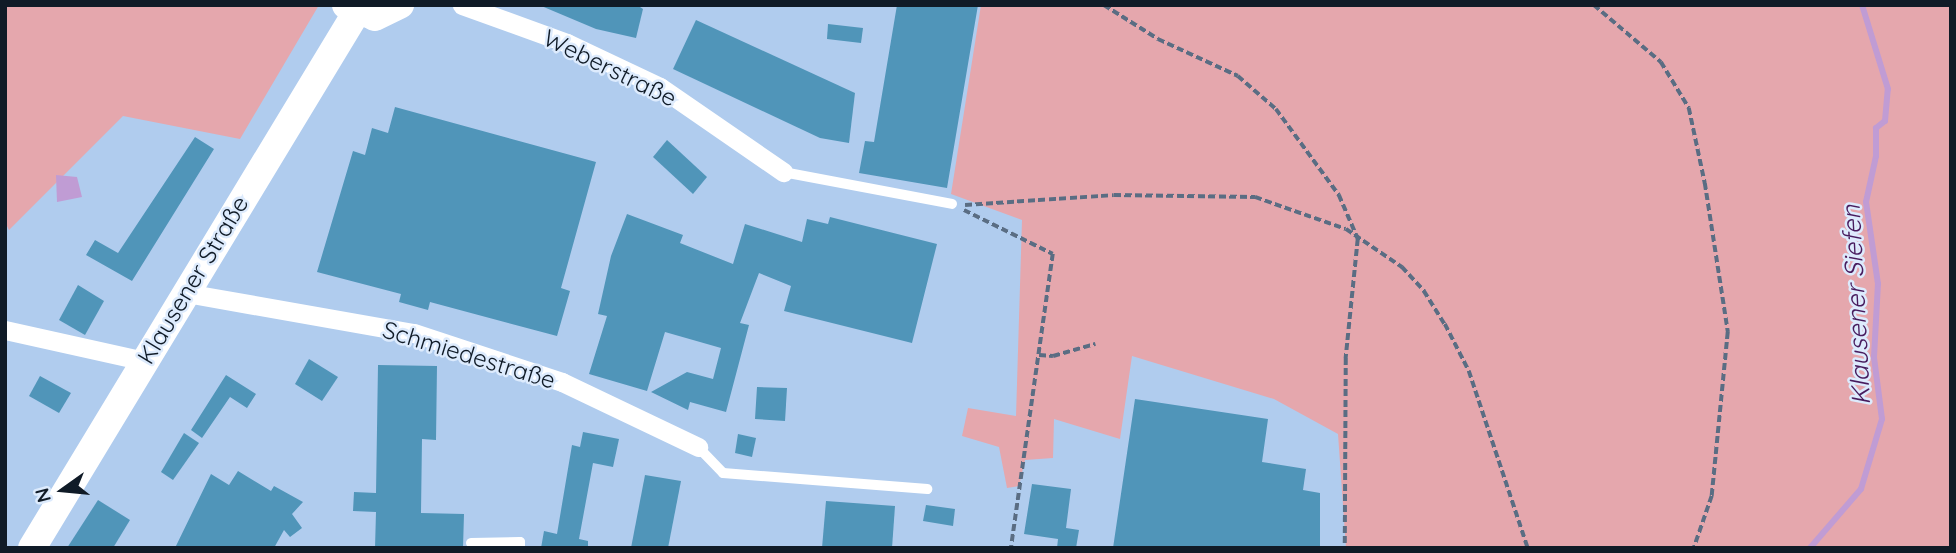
<!DOCTYPE html>
<meta charset="utf-8">
<style>
body{margin:0}
#map{position:relative;width:1956px;height:553px;overflow:hidden;background:#b0ccee;font-family:Quicksand,sans-serif}
div>[style]{position:absolute}
.green>*{inset:0;background:#e5a7ad}
.water>*{inset:0;background:#c09cd4}
.stream>*{height:6px;margin:-3px;padding:0 3px;transform-origin:3px;border-radius:3px;background:#c09cd4}
.building>*{inset:0;background:#5095b9}
.path>*{height:3.5px;margin-top:-1.75px;transform-origin:0;background:repeating-linear-gradient(90deg,#5a6d83 0 7px,transparent 0 10.5px)}
.service>*{height:10px;margin:-5px;padding:0 5px;transform-origin:5px;border-radius:5px;background:#fff}
.minor>*{height:19px;margin:-9.5px;padding:0 9.5px;transform-origin:9.5px;border-radius:9.5px;background:#fff}
.secondary>*{height:28px;margin:-14px;padding:0 14px;transform-origin:14px;border-radius:14px;background:#fff}
span{translate:-50% -50%;white-space:nowrap;text-align:center;line-height:1.15;-webkit-text-stroke:5px #ddebfd;paint-order:stroke}
.street-label{font-size:24px;color:#101b27}
.water-label{font-size:26px;color:#481b5d;font-style:italic}
.frame{position:absolute;inset:0;border:7px solid #101b27;pointer-events:none}
.north{position:absolute;left:28px;top:455px;width:70px;height:70px;-webkit-text-stroke:5px #ddebfd;paint-order:stroke;rotate:255deg;font-size:19px;font-weight:700;line-height:28px;text-align:center;color:#101b27}
.north::after{content:'';display:block;margin:auto;width:24px;height:32px;background:#101b27;clip-path:polygon(50% 0,100% 100%,50% 72%,0 100%)}
</style>
<div id="map">
<div class="green">
<div style="clip-path:polygon(5px 5px,319px 5px,240px 139px,123px 116px,9px 230px,5px 222px)"></div>
<div style="clip-path:polygon(981px 5px,1951px 5px,1951px 548px,1346px 548px,1338px 434px,1274px 399px,1132px 356px,1120px 439px,1054px 419px,1053px 458px,1025px 460px,1019px 486px,1007px 488px,999px 447px,962px 436px,968px 408px,1016px 416px,1022px 220px,951px 194px)"></div>
</div>
<div class="water">
<div style="clip-path:polygon(56px 175px,77px 177px,82px 197px,57px 202px)"></div>
</div>
<div class="stream">
<div style="left:1810px;top:548px;width:78px;rotate:-49.2deg"></div>
<div style="left:1861px;top:489px;width:73px;rotate:-73.3deg"></div>
<div style="left:1882px;top:419px;width:63px;rotate:-97.4deg"></div>
<div style="left:1874px;top:357px;width:73px;rotate:-86.9deg"></div>
<div style="left:1878px;top:284px;width:83px;rotate:-98.3deg"></div>
<div style="left:1866px;top:202px;width:47px;rotate:-77.7deg"></div>
<div style="left:1876px;top:156px;width:28px;rotate:-90deg"></div>
<div style="left:1876px;top:128px;width:11px;rotate:-38deg"></div>
<div style="left:1885px;top:121px;width:32px;rotate:-85deg"></div>
<div style="left:1888px;top:89px;width:88px;rotate:-107.2deg"></div>
</div>
<div class="building">
<div style="clip-path:polygon(539px 5px,637px 5px,643px 9px,636px 38px,596px 29px)"></div>
<div style="clip-path:polygon(897px 5px,978px 5px,947px 188px,859px 173px,865px 141px,874px 142px)"></div>
<div style="clip-path:polygon(696px 20px,855px 93px,849px 143px,820px 138px,673px 69px)"></div>
<div style="clip-path:polygon(828px 24px,863px 28px,861px 43px,827px 39px)"></div>
<div style="clip-path:polygon(395px 107px,596px 162px,561px 288px,570px 291px,557px 336px,430px 302px,428px 310px,399px 302px,401px 294px,317px 272px,353px 151px,365px 155px,372px 128px,388px 133px)"></div>
<div style="clip-path:polygon(195px 137px,214px 149px,132px 281px,86px 255px,95px 240px,118px 253px)"></div>
<div style="clip-path:polygon(667px 140px,707px 177px,693px 194px,653px 157px)"></div>
<div style="clip-path:polygon(627px 214px,683px 235px,680px 243px,733px 264px,745px 224px,802px 242px,807px 219px,828px 224px,830px 217px,937px 244px,912px 343px,784px 311px,791px 286px,759px 273px,740px 323px,749px 325px,726px 412px,690px 402px,688px 410px,651px 392px,687px 372px,713px 379px,721px 348px,665px 332px,647px 391px,589px 374px,607px 316px,598px 314px,611px 256px)"></div>
<div style="clip-path:polygon(78px 285px,104px 301px,85px 335px,59px 320px)"></div>
<div style="clip-path:polygon(309px 359px,338px 377px,322px 401px,295px 384px)"></div>
<div style="clip-path:polygon(378px 365px,437px 366px,436px 440px,422px 439px,421px 513px,464px 514px,463px 548px,375px 548px,376px 512px,353px 511px,354px 492px,376px 493px)"></div>
<div style="clip-path:polygon(226px 375px,256px 394px,247px 408px,230px 397px,202px 438px,191px 430px)"></div>
<div style="clip-path:polygon(40px 376px,71px 393px,59px 413px,29px 396px)"></div>
<div style="clip-path:polygon(757px 387px,787px 388px,785px 421px,755px 419px)"></div>
<div style="clip-path:polygon(1135px 399px,1268px 419px,1262px 462px,1306px 469px,1303px 490px,1320px 493px,1320px 548px,1113px 548px)"></div>
<div style="clip-path:polygon(583px 432px,619px 439px,613px 467px,593px 463px,579px 539px,588px 541px,588px 548px,541px 548px,544px 531px,557px 534px,572px 445px,580px 447px)"></div>
<div style="clip-path:polygon(184px 433px,199px 443px,173px 480px,161px 472px)"></div>
<div style="clip-path:polygon(738px 434px,756px 438px,752px 457px,735px 453px)"></div>
<div style="clip-path:polygon(238px 471px,271px 491px,274px 486px,303px 502px,292px 514px,302px 528px,290px 537px,284px 530px,274px 548px,175px 548px,211px 474px,229px 485px)"></div>
<div style="clip-path:polygon(645px 475px,681px 481px,668px 548px,631px 548px)"></div>
<div style="clip-path:polygon(1032px 484px,1071px 489px,1066px 528px,1079px 530px,1076px 548px,1057px 548px,1058px 539px,1024px 534px)"></div>
<div style="clip-path:polygon(98px 500px,130px 520px,113px 548px,67px 548px)"></div>
<div style="clip-path:polygon(826px 501px,895px 506px,892px 548px,822px 548px)"></div>
<div style="clip-path:polygon(926px 505px,955px 509px,953px 526px,923px 521px)"></div>
</div>
<div class="path">
<div style="left:1104px;top:5px;width:64px;rotate:32.2deg"></div>
<div style="left:1158px;top:39px;width:88px;rotate:24.8deg"></div>
<div style="left:1238px;top:76px;width:50px;rotate:41deg"></div>
<div style="left:1276px;top:109px;width:107px;rotate:53.8deg"></div>
<div style="left:1339px;top:195px;width:48px;rotate:66.6deg"></div>
<div style="left:1358px;top:239px;width:120px;rotate:95.8deg"></div>
<div style="left:1346px;top:358px;width:190px;rotate:90.3deg"></div>
<div style="left:1594px;top:5px;width:88px;rotate:40.4deg"></div>
<div style="left:1661px;top:62px;width:54px;rotate:58.7deg"></div>
<div style="left:1689px;top:108px;width:77px;rotate:78deg"></div>
<div style="left:1705px;top:183px;width:151px;rotate:81.2deg"></div>
<div style="left:1728px;top:332px;width:165px;rotate:95.6deg"></div>
<div style="left:1712px;top:496px;width:55px;rotate:109.1deg"></div>
<div style="left:965px;top:205px;width:149px;rotate:-3.8deg"></div>
<div style="left:1114px;top:195px;width:141px;rotate:0.8deg"></div>
<div style="left:1255px;top:197px;width:96px;rotate:19.4deg"></div>
<div style="left:1346px;top:229px;width:68px;rotate:34.2deg"></div>
<div style="left:1402px;top:267px;width:33px;rotate:47deg"></div>
<div style="left:1424px;top:291px;width:39px;rotate:58deg"></div>
<div style="left:1445px;top:324px;width:53px;rotate:62.9deg"></div>
<div style="left:1469px;top:371px;width:187px;rotate:71.6deg"></div>
<div style="left:964px;top:210px;width:99px;rotate:26.3deg"></div>
<div style="left:1053px;top:254px;width:297px;rotate:98.1deg"></div>
<div style="left:1039px;top:355px;width:14px;rotate:4deg"></div>
<div style="left:1053px;top:356px;width:44px;rotate:-15.9deg"></div>
</div>
<div class="service">
<div style="left:783px;top:172px;width:172px;rotate:10.7deg"></div>
<div style="left:698px;top:447px;width:36px;rotate:46deg"></div>
<div style="left:723px;top:473px;width:205px;rotate:4.5deg"></div>
<div style="left:471px;top:543px;width:49px;rotate:-1.2deg"></div>
<div style="left:520px;top:542px;width:6px;rotate:90deg"></div>
</div>
<div class="minor">
<div style="left:462px;top:5px;width:112px;rotate:19.9deg"></div>
<div style="left:567px;top:43px;width:103px;rotate:25.3deg"></div>
<div style="left:660px;top:87px;width:150px;rotate:34.6deg"></div>
<div style="left:186px;top:293px;width:231px;rotate:10deg"></div>
<div style="left:414px;top:333px;width:156px;rotate:18.3deg"></div>
<div style="left:562px;top:382px;width:151px;rotate:25.5deg"></div>
<div style="left:5px;top:330px;width:143px;rotate:12.5deg"></div>
</div>
<div class="secondary">
<div style="left:346px;top:5px;width:31px;rotate:22deg"></div>
<div style="left:375px;top:17px;width:28px;rotate:-26deg"></div>
<div style="left:32px;top:548px;width:625px;rotate:-58.8deg"></div>
</div>
<div class="street-label">
<span style="left:610px;top:68px;rotate:26deg">Weberstraße</span>
<span style="left:193px;top:280px;rotate:-59deg">Klausener Straße</span>
<span style="left:469px;top:355px;rotate:17deg">Schmiedestraße</span>
</div>
<div class="water-label">
<span style="left:1856px;top:305px;rotate:-93deg">Klausener Siefen</span>
</div>
<div class="frame"></div>
<div class="north">N</div>
</div>
